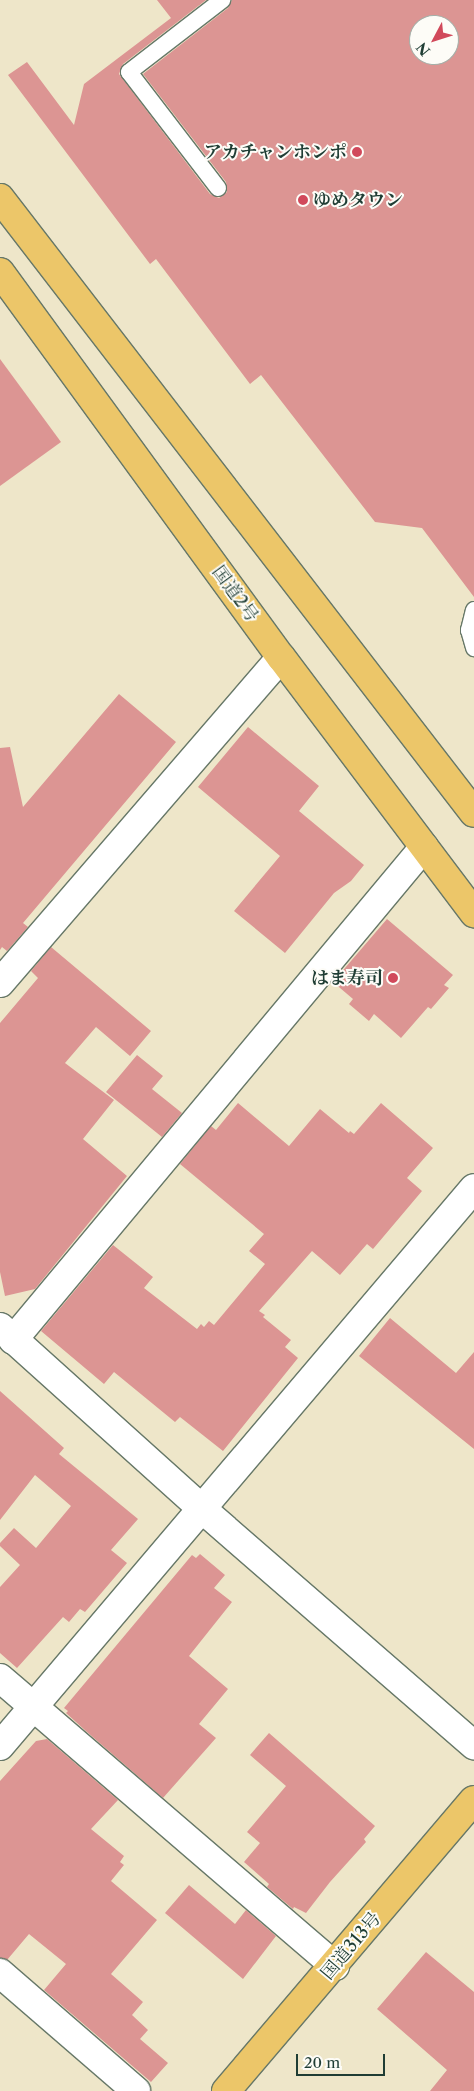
<!DOCTYPE html>
<meta charset="utf-8">
<style>
body{margin:0}
#map{position:relative;width:474px;height:2091px;overflow:hidden;background:#eee6c9;font-family:"Libre Caslon Text","Noto Serif JP",serif}
div>[style]{position:absolute}
.building>*{inset:0;background:#dc9593}
.roads{filter:drop-shadow(1px 0 #677868) drop-shadow(-1px 0 #677868) drop-shadow(0 1px #677868) drop-shadow(0 -1px #677868)}
.service>*{height:16px;margin:-8px;padding:0 8px;transform-origin:8px;border-radius:8px;background:#fff}
.minor>*{height:28px;margin:-14px;padding:0 14px;transform-origin:14px;border-radius:14px;background:#fff}
.tertiary>*{height:28px;margin:-14px;padding:0 14px;transform-origin:14px;border-radius:14px;background:#fff}
.trunk>*{height:28px;margin:-14px;padding:0 14px;transform-origin:14px;border-radius:14px;background:#ecc669}
.dots>*{width:14px;height:14px;translate:-50% -50%;box-sizing:border-box;border:2px solid #fdfcf7;border-radius:50%}
span{translate:-50% -50%;white-space:nowrap;text-align:center;line-height:1.15;-webkit-text-stroke:4px #fdfcf7;paint-order:stroke}
.poi-label{font-size:18px;color:#1f3d34;font-weight:700}
.right{translate:-100% -50%;text-align:right}
.left{translate:0 -50%;text-align:left}
.street-label{font-size:18px;color:#1f3d34}
.north{position:absolute;left:409px;top:15px;width:50px;height:50px;box-sizing:border-box;background:#fdfcf7;border:1px solid #a4b0a9;border-radius:50%;rotate:230deg;font-size:14px;font-weight:700;line-height:20px;text-align:center;color:#1f3d34}
.north::after{content:'';display:block;margin:auto;width:18px;height:22px;background:#d1495b;clip-path:polygon(50% 0,100% 100%,50% 72%,0 100%)}
.scale{position:absolute;left:296px;top:2054px;width:89px;height:22px;box-sizing:border-box;border:2px solid #1f3d34;border-top:0;padding-left:6px;font-size:15px;line-height:18px;white-space:nowrap;color:#1f3d34;-webkit-text-stroke:4px #fdfcf7;paint-order:stroke}
</style>
<div id="map">
<div class="building">
<div style="clip-path:polygon(evenodd,157px 0,206px 0,123px 64px,119px 74px,210px 194px,219px 198px,227px 192px,226px 182px,143px 74px,228px 8px,232px 0,474px 0,474px 597px,422px 528px,375px 522px,261px 375px,250px 384px,156px 259px,150px 264px,8px 75px,27px 62px,74px 125px,84px 84px,171px 18px,157px 0,419px 25px,449px 25px,449px 55px,419px 55px,419px 25px)"></div>
<div style="clip-path:polygon(0 359px,61px 442px,0 486px)"></div>
<div style="clip-path:polygon(119px 694px,176px 742px,23px 923px,28px 927px,7px 951px,2px 947px,0 950px,0 748px,10px 747px,23px 807px)"></div>
<div style="clip-path:polygon(248px 727px,319px 786px,299px 811px,364px 865px,351px 881px,334px 893px,285px 953px,234px 911px,280px 856px,198px 787px)"></div>
<div style="clip-path:polygon(387px 919px,453px 975px,444px 985px,449px 988px,431px 1009px,428px 1007px,401px 1038px,374px 1014px,369px 1021px,349px 1004px,353px 999px,333px 982px)"></div>
<div style="clip-path:polygon(51px 947px,151px 1031px,130px 1056px,96px 1027px,65px 1063px,114px 1100px,83px 1139px,127px 1176px,35px 1289px,5px 1296px,0 1272px,0 1023px,38px 978px,31px 971px)"></div>
<div style="clip-path:polygon(137px 1055px,163px 1076px,152px 1089px,182px 1113px,162px 1137px,106px 1092px)"></div>
<div style="clip-path:polygon(238px 1103px,289px 1146px,320px 1109px,349px 1133px,350px 1131px,354px 1134px,381px 1103px,433px 1148px,407px 1178px,422px 1191px,373px 1249px,367px 1244px,340px 1275px,312px 1251px,259px 1311px,265px 1315px,263px 1317px,291px 1340px,285px 1347px,298px 1358px,223px 1451px,180px 1417px,175px 1422px,114px 1372px,104px 1384px,41px 1331px,113px 1245px,153px 1277px,144px 1288px,197px 1329px,201px 1324px,204px 1327px,209px 1321px,214px 1325px,265px 1264px,249px 1251px,264px 1234px,180px 1164px,211px 1126px,216px 1130px)"></div>
<div style="clip-path:polygon(390px 1318px,456px 1373px,474px 1352px,474px 1449px,359px 1356px)"></div>
<div style="clip-path:polygon(0 1391px,64px 1448px,59px 1454px,138px 1519px,111px 1550px,127px 1563px,85px 1612px,80px 1609px,69px 1622px,63px 1617px,17px 1668px,0 1653px,0 1587px,20px 1565px,0 1546px,0 1543px,14px 1528px,36px 1548px,71px 1506px,35px 1475px,0 1520px)"></div>
<div style="clip-path:polygon(200px 1554px,225px 1575px,214px 1588px,232px 1602px,189px 1656px,228px 1689px,199px 1724px,216px 1738px,163px 1798px,87px 1732px,66px 1713px,68px 1711px,64px 1708px,192px 1555px,196px 1558px)"></div>
<div style="clip-path:polygon(269px 1733px,375px 1826px,364px 1839px,366px 1842px,330px 1882px,306px 1913px,294px 1907px,293px 1909px,267px 1887px,269px 1884px,244px 1862px,260px 1843px,247px 1832px,286px 1786px,250px 1755px)"></div>
<div style="clip-path:polygon(47px 1739px,118px 1800px,91px 1829px,124px 1856px,120px 1862px,124px 1865px,111px 1881px,157px 1920px,111px 1974px,143px 2002px,132px 2015px,148px 2030px,140px 2039px,168px 2063px,151px 2082px,44px 1990px,66px 1964px,29px 1934px,7px 1960px,0 1958px,0 1781px,36px 1741px)"></div>
<div style="clip-path:polygon(189px 1885px,235px 1924px,246px 1910px,276px 1936px,243px 1979px,165px 1913px)"></div>
<div style="clip-path:polygon(426px 1952px,474px 1992px,474px 2091px,430px 2091px,447px 2070px,377px 2009px)"></div>
</div>
<div class="roads">
<div class="service">
<div style="left:218px;top:188px;width:146px;rotate:-127.5deg"></div>
<div style="left:129px;top:72px;width:118px;rotate:-37.7deg"></div>
<div style="left:474px;top:610px;width:21px;rotate:104deg"></div>
<div style="left:469px;top:630px;width:19px;rotate:74deg"></div>
</div>
<div class="minor">
<div style="left:0;top:983px;width:430px;rotate:-49.2deg"></div>
<div style="left:13px;top:1340px;width:642px;rotate:-50.18deg"></div>
<div style="left:0;top:1678px;width:442px;rotate:40.7deg"></div>
<div style="left:0;top:1746px;width:732px;rotate:-49.65deg"></div>
<div style="left:0;top:1973px;width:180px;rotate:40.9deg"></div>
</div>
<div class="tertiary">
<div style="left:0;top:1327px;width:270px;rotate:42deg"></div>
<div style="left:201px;top:1508px;width:362px;rotate:41deg"></div>
</div>
<div class="trunk">
<div style="left:0;top:198px;width:776px;rotate:52.38deg"></div>
<div style="left:0;top:272px;width:477px;rotate:53.9deg"></div>
<div style="left:281px;top:657px;width:321px;rotate:53deg"></div>
<div style="left:226px;top:2091px;width:382px;rotate:-49.6deg"></div>
</div>
</div>
<div class="dots">
<div style="left:357px;top:152px;background:#d1495b"></div>
<div style="left:303px;top:200px;background:#d1495b"></div>
<div style="left:393px;top:978px;background:#d1495b"></div>
</div>
<div class="poi-label">
<span class="right" style="left:347px;top:152px">アカチャンホンポ</span>
<span class="left" style="left:313px;top:200px">ゆめタウン</span>
<span class="right" style="left:383px;top:978px">はま寿司</span>
</div>
<div class="street-label">
<span style="left:235px;top:594px;rotate:54deg">国道2号</span>
<span style="left:351px;top:1946px;rotate:-50deg">国道313号</span>
</div>
<div class="north">N</div>
<div class="scale">20 m</div>
</div>
